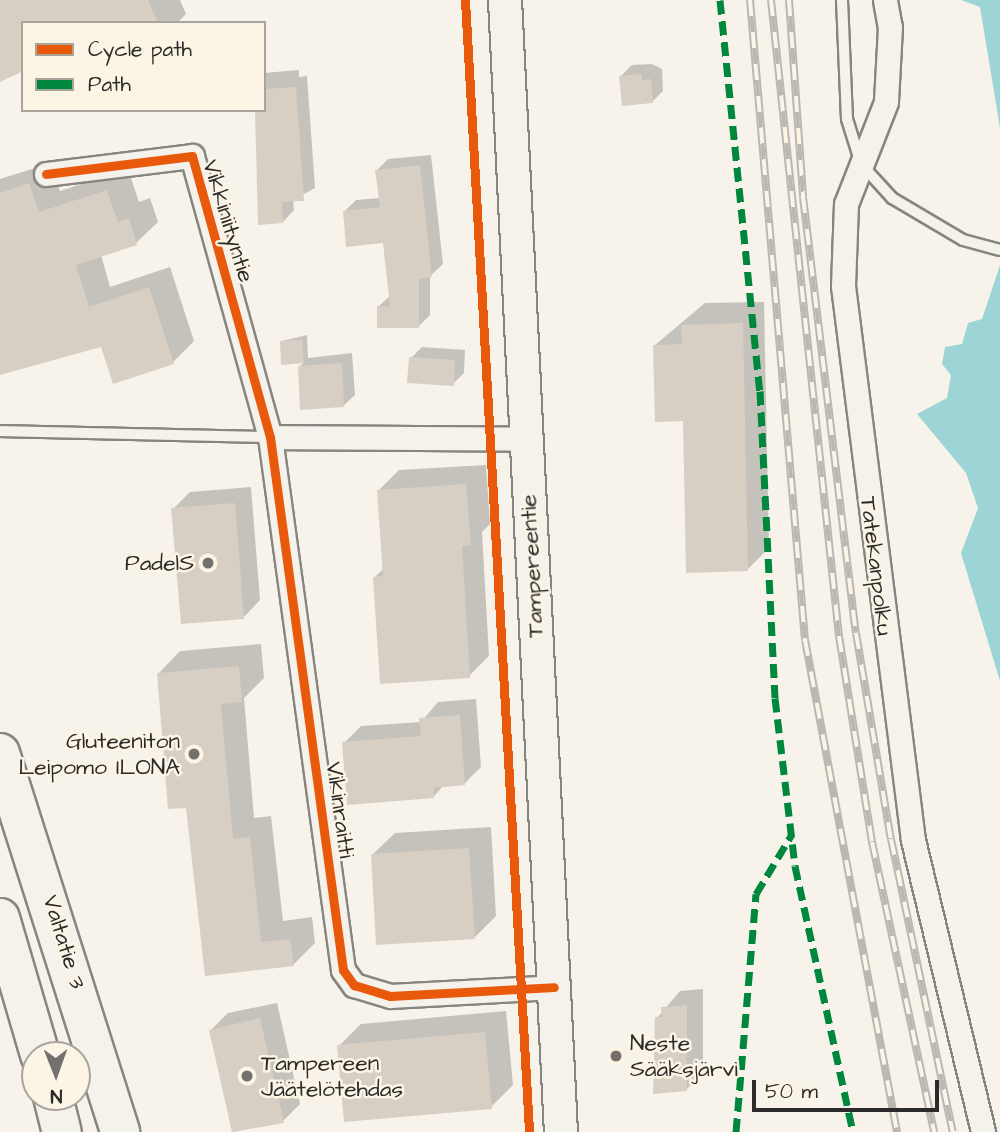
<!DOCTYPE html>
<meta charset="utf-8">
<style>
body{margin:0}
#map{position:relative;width:1000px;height:1132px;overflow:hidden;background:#f7f3ea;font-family:"Architects Daughter",sans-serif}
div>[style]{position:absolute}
.water>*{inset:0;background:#9dd5d6}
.shadow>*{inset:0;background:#0003}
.building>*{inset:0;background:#d8cfc4}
.roads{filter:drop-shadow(2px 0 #878581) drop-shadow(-2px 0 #878581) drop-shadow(0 2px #878581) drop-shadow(0 -2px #878581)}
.lane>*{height:10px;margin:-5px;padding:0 5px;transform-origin:5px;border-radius:5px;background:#f5f2ec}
.street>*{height:23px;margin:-11.5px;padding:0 11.5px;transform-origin:11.5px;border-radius:11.5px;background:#f5f2ec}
.secondary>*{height:32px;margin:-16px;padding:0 16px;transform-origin:16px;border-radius:16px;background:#f5f2ec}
.highway>*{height:38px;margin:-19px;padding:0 19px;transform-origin:19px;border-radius:19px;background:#f5f2ec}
.rail>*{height:8px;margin-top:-4px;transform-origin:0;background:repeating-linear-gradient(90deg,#fcf5e5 0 16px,#bbb8b4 0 32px);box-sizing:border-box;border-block:2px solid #bbb8b4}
.quiet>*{height:7px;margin-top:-3.5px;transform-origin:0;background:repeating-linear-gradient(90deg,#00873e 0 14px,transparent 0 21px)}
.cycleway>*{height:9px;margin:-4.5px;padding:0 4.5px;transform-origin:4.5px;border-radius:4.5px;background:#e8590c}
.dots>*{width:19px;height:19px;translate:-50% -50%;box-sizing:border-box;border:4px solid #fcf5e5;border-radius:50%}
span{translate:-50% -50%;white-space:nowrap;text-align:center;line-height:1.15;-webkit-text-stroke:5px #fcf5e5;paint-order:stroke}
.street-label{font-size:23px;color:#2b2b2b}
.poi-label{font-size:23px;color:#2b2b2b}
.right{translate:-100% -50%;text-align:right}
.left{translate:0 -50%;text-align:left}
.legend{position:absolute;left:21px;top:21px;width:245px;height:91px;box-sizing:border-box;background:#fcf5e5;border:2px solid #a8a49b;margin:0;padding:9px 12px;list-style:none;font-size:21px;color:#2b2b2b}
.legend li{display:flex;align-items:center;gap:14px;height:35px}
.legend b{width:35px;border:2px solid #a8a49b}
.north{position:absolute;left:21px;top:1041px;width:70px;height:70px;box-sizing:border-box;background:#fcf5e5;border:2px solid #a8a49b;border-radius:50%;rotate:179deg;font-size:19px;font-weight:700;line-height:28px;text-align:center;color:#2b2b2b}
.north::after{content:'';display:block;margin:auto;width:24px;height:32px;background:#72716e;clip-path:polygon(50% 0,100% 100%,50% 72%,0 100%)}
.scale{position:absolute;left:752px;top:1080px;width:187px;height:32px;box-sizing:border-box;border:4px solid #2b2b2b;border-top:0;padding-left:9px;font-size:21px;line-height:24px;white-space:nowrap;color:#2b2b2b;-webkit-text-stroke:5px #fcf5e5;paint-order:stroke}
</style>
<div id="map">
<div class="water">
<div style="clip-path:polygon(961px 0,1000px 0,1000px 128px,980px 7px)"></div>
<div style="clip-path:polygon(1000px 265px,1000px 681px,961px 553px,978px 508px,966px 473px,917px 414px,947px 398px,951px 375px,942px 364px,945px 347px,962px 344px,968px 323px,982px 319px)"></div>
</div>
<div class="shadow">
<div style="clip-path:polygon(0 0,180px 0,186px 14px,177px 23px,23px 23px,0 80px)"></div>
<div style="clip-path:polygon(652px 64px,662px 69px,663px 91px,652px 102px,621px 76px,632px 65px)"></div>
<div style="clip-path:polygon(299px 70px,299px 77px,307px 76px,315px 188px,293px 200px,294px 210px,283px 222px,264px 73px)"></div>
<div style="clip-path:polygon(431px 155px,443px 264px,430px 276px,430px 315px,419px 326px,378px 307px,391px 295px,385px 242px,344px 212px,356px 200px,380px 198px,377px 170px,388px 159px)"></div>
<div style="clip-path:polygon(51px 163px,60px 191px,128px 169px,139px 202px,150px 198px,158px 222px,136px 243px,101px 255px,110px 287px,170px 267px,194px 341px,173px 362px,102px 345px,0 374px,0 179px)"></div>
<div style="clip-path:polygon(764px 302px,769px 548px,747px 570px,655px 345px,705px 303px)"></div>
<div style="clip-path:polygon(307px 335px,308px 358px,352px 353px,355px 395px,343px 406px,299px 367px,304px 362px,283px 363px,282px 341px)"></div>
<div style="clip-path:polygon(422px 347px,465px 350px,464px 373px,453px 384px,411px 358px)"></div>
<div style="clip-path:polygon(486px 465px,490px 524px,482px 532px,489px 656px,469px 676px,375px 577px,384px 568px,379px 490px,399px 470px)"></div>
<div style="clip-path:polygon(251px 487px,260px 600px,244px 617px,173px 509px,190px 492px)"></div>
<div style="clip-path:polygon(261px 644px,264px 678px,244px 698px,254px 818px,271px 816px,283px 921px,312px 917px,315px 943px,293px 965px,207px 974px,187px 806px,158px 674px,180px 651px)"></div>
<div style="clip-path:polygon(476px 699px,481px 767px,464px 784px,444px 785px,434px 796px,344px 743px,361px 726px,421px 722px,438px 702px)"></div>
<div style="clip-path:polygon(491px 827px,496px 916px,474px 938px,372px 855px,395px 833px)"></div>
<div style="clip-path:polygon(703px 989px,703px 1073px,686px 1090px,655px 1092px,657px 1018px,680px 991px)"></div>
<div style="clip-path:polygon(277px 1003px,300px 1104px,283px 1121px,234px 1132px,211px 1030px,228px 1013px)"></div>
<div style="clip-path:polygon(506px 1011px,513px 1085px,491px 1107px,339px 1046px,361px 1024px)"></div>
</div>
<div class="building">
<div style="clip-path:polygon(0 0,148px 0,158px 23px,23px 23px,23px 71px,0 82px)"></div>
<div style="clip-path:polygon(642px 74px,642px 80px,651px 79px,653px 103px,622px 106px,619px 76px)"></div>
<div style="clip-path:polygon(296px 87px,304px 201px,282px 202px,283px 223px,258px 225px,255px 110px,264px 110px,264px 89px)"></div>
<div style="clip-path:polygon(420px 165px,432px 277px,419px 279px,419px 328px,377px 328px,377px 306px,390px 307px,383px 243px,346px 247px,343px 211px,380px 207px,375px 170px)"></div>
<div style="clip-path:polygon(29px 183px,39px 212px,107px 190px,118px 222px,129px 218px,137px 245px,76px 265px,89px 307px,149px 287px,174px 364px,113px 384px,101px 347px,0 375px,0 193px)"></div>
<div style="clip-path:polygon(743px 323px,748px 571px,686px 573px,683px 421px,655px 422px,653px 345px,682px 344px,681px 325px)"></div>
<div style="clip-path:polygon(302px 340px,304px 363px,281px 365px,280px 341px)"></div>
<div style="clip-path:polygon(409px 357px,455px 360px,454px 386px,407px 383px)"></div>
<div style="clip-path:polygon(342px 363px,344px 407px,300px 410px,298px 366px)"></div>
<div style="clip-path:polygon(466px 484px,471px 546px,462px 546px,470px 678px,380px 684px,373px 577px,383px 576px,377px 490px)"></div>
<div style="clip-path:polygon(235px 503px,244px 619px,181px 624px,171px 508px)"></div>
<div style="clip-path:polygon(239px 666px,242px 702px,221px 704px,233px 839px,250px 837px,261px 942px,290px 939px,294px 966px,205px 976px,186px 808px,168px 809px,157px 673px)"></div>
<div style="clip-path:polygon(460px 715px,465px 785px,434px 788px,434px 798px,347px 805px,342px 742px,421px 736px,419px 718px)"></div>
<div style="clip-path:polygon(469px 848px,475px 939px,376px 945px,371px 854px)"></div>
<div style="clip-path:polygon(687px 1005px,687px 1091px,653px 1094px,655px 1017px,662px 1017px,661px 1007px)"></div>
<div style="clip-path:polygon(260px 1018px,284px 1123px,232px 1132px,209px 1030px)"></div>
<div style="clip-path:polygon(485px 1032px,492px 1109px,344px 1122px,337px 1045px)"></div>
</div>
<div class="roads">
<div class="lane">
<div style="left:842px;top:0;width:119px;rotate:87.6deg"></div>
<div style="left:847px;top:119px;width:47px;rotate:72.7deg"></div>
<div style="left:861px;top:164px;width:46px;rotate:47.6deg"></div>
<div style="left:892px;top:198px;width:82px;rotate:30.6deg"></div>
<div style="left:963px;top:240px;width:38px;rotate:15deg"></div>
<div style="left:0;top:431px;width:270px;rotate:1.3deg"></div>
</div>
<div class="street">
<div style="left:885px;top:0;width:27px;rotate:80deg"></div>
<div style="left:890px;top:27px;width:75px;rotate:93.1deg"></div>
<div style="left:886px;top:102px;width:110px;rotate:111.4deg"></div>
<div style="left:846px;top:204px;width:82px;rotate:92.1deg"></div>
<div style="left:843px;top:286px;width:558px;rotate:82.8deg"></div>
<div style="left:913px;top:840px;width:300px;rotate:76.5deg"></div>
<div style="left:46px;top:174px;width:147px;rotate:-7deg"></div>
<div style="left:192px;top:156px;width:292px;rotate:74.5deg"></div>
<div style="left:270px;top:437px;width:538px;rotate:82.2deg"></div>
<div style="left:343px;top:970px;width:19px;rotate:54deg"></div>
<div style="left:354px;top:985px;width:38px;rotate:17deg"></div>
<div style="left:390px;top:996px;width:164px;rotate:-3.1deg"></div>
<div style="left:270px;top:437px;width:256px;rotate:0.4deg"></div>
</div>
<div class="secondary">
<div style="left:505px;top:0;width:1133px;rotate:87.17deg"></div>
</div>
<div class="highway">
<div style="left:0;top:753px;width:398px;rotate:72.4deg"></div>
<div style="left:0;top:918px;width:143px;rotate:73.7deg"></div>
<div style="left:53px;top:1097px;width:36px;rotate:76deg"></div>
</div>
</div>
<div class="rail">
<div style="left:750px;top:0;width:642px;rotate:85.09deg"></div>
<div style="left:805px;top:640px;width:501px;rotate:79.41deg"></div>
<div style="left:771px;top:0;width:640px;rotate:83.9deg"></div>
<div style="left:839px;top:636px;width:209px;rotate:80.9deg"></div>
<div style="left:872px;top:842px;width:297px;rotate:77.9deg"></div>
<div style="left:789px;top:0;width:197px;rotate:85.9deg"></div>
<div style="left:803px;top:197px;width:439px;rotate:83.1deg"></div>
<div style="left:856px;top:633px;width:209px;rotate:80.4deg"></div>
<div style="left:891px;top:839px;width:299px;rotate:78.1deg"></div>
</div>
<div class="quiet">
<div style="left:720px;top:0;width:393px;rotate:84.2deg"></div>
<div style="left:760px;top:391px;width:307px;rotate:87.2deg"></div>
<div style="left:775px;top:698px;width:169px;rotate:83.2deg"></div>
<div style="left:795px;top:866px;width:272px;rotate:77.7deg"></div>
<div style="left:736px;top:1132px;width:239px;rotate:-85.2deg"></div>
<div style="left:756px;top:894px;width:70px;rotate:-59deg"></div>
</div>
<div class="cycleway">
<div style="left:465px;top:0;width:1134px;rotate:86.76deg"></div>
<div style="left:46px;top:174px;width:147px;rotate:-7deg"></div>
<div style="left:192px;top:156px;width:292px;rotate:74.5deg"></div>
<div style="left:270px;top:437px;width:538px;rotate:82.2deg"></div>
<div style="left:343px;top:970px;width:19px;rotate:54deg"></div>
<div style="left:354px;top:985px;width:38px;rotate:17deg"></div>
<div style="left:390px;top:996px;width:164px;rotate:-3.1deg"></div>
</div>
<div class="dots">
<div style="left:208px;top:563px;background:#72716e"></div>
<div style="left:194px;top:754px;background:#72716e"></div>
<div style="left:616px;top:1056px;background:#72716e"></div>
<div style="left:247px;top:1076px;background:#72716e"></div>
</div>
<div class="street-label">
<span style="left:228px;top:221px;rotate:73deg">Vikkiniityntie</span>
<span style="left:532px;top:566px;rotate:-93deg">Tampereentie</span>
<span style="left:876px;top:566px;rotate:83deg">Tatekanpolku</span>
<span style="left:340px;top:810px;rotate:82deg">Vikinraitti</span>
<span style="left:64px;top:942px;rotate:73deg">Valtatie 3</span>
</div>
<div class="poi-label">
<span class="right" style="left:194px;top:563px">PadelS</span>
<span class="right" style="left:180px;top:754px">Gluteeniton<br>Leipomo ILONA</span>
<span class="left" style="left:630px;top:1056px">Neste<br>Sääksjärvi</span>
<span class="left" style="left:261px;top:1076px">Tampereen<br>Jäätelötehdas</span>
</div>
<ul class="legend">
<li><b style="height:9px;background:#e8590c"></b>Cycle path</li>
<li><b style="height:9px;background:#00873e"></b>Path</li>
</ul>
<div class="north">N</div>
<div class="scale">50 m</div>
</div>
